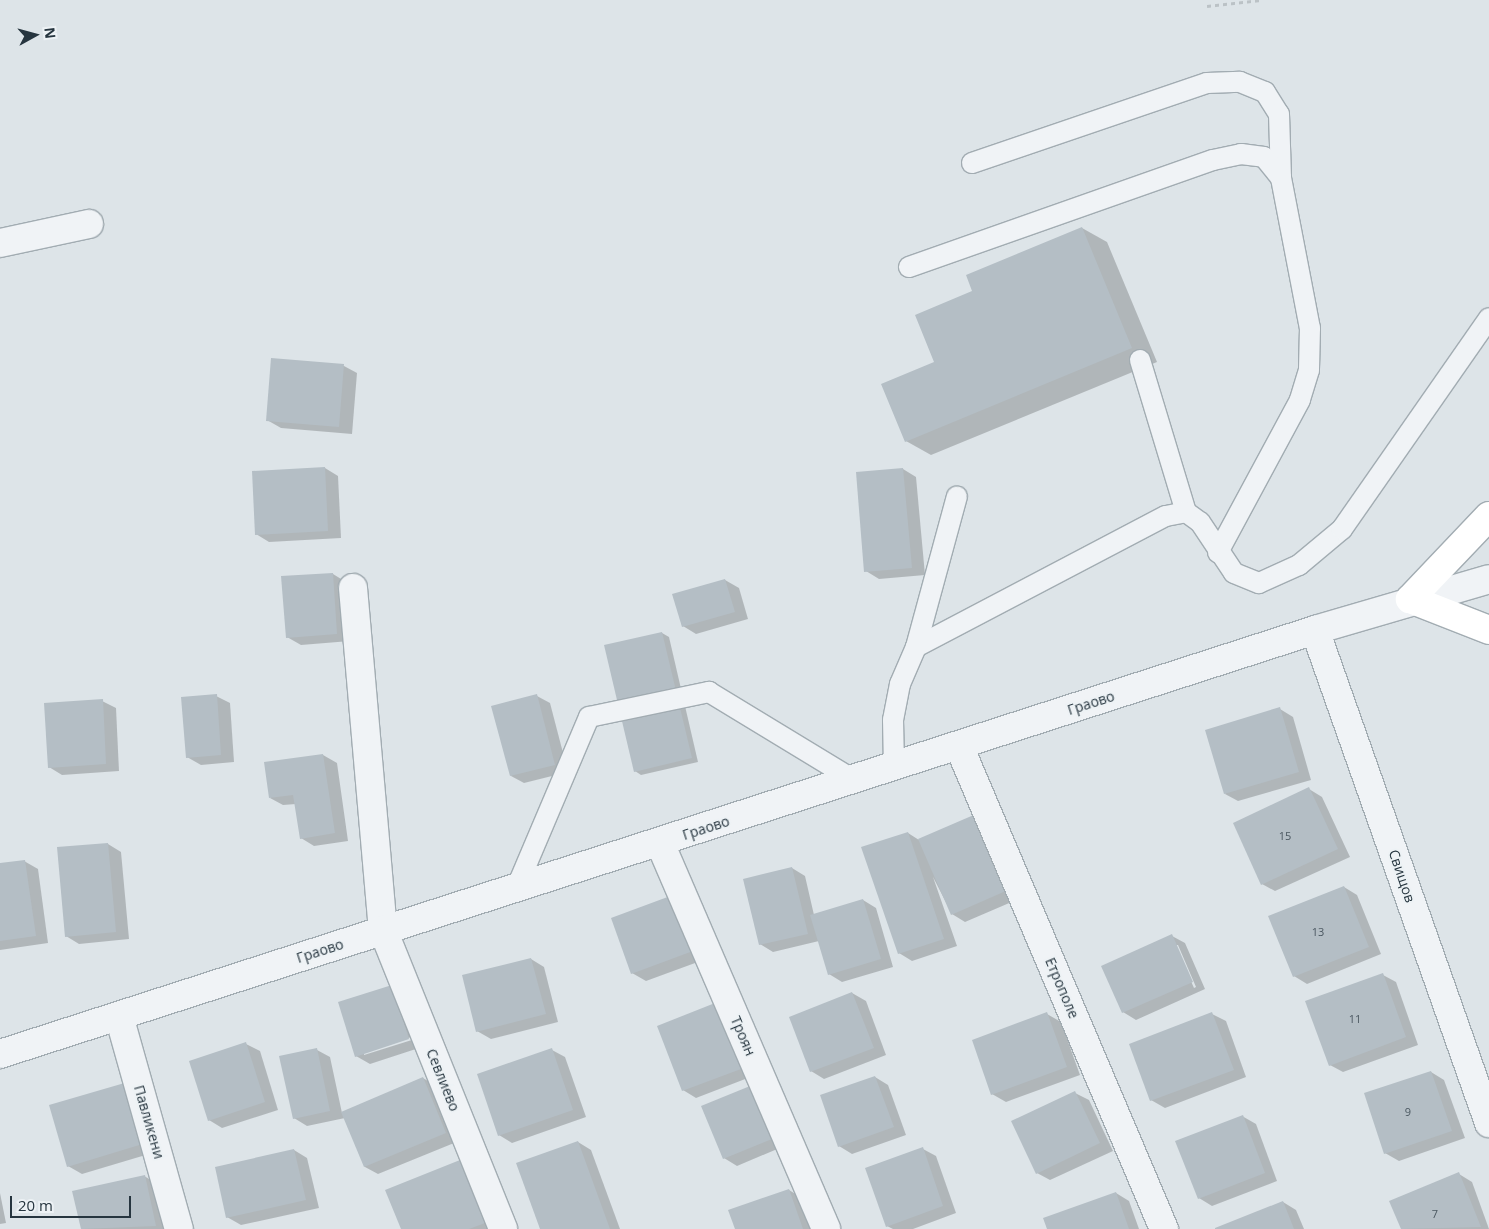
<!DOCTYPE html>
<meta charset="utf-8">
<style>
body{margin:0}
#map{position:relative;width:1489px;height:1229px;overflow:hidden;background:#dde4e8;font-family:"Open Sans",sans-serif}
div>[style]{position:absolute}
.shadow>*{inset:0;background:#0003}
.building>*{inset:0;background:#b4bec5}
.path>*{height:3px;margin-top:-1.5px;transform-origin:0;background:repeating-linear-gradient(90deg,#bbc2c6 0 4px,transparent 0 8px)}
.roads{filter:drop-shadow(1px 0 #a2acb2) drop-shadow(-1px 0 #a2acb2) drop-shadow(0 1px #a2acb2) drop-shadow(0 -1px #a2acb2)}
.service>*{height:20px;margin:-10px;padding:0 10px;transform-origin:10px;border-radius:10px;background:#f0f3f6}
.minor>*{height:28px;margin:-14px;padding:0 14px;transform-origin:14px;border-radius:14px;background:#f0f3f6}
.secondary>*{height:28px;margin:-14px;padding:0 14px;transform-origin:14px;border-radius:14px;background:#fff}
span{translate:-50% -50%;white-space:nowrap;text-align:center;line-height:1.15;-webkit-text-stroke:4px #edf2f5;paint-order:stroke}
.number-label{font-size:11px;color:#4a5760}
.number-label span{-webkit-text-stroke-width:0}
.street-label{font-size:14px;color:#26353f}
.north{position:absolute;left:10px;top:10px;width:50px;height:50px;-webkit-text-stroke:4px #edf2f5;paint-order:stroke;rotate:83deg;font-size:14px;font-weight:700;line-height:20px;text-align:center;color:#26353f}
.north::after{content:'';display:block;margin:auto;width:18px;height:22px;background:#26353f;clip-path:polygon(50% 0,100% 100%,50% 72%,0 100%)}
.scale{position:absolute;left:10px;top:1196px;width:121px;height:22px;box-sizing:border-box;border:2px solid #26353f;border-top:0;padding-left:6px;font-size:15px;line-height:18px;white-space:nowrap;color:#26353f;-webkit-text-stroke:4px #edf2f5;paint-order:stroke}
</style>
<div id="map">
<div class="shadow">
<div style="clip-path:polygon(1082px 228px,1107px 242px,1157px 362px,931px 455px,906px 441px,936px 362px,974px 292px)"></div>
<div style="clip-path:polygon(273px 360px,344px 366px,357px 373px,352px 434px,281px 428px,267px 420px)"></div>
<div style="clip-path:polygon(325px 468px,338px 476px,341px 538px,269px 542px,256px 534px)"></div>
<div style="clip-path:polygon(903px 469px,916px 477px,925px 575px,879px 579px,866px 571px)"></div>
<div style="clip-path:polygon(333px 574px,346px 582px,350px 641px,301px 645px,287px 637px)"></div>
<div style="clip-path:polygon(725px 580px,739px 588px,748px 619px,696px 634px,683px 626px)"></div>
<div style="clip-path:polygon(662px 633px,669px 637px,698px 762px,641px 775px,635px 771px)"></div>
<div style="clip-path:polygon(216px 696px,230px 703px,234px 762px,201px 765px,187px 757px)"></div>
<div style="clip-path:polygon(537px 696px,550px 703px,568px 772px,524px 783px,511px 776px)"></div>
<div style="clip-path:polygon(102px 701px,116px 708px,119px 771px,62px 775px,49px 767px)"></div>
<div style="clip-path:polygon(1280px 709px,1293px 717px,1311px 780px,1238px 801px,1225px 794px)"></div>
<div style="clip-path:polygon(323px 755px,337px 763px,348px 841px,314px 846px,301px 838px,296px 804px,283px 805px,270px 798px)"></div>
<div style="clip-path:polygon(1309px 789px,1322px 797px,1350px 857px,1275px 891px,1262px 884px)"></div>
<div style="clip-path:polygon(908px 833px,919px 840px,1021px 898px,965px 922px,952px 914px,933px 877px,957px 946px,912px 961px,899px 953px)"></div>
<div style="clip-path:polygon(108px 844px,121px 852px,129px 939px,79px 944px,66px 936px)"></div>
<div style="clip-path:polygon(24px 861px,38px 869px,48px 943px,0 950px,0 864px)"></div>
<div style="clip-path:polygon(792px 868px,805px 876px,814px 915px,863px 900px,876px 908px,893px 967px,842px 982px,829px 974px,819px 941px,773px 952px,760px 944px)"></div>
<div style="clip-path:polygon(1344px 887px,1357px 895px,1381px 954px,1307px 984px,1294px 976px)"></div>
<div style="clip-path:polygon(673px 896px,706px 959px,646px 981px,632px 973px)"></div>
<div style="clip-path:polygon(evenodd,1172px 936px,1185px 943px,1205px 989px,1136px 1020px,1123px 1012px,1172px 936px,1175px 945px,1178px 945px,1196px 987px,1194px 988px,1175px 945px)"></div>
<div style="clip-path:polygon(531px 959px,544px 967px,558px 1022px,491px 1039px,477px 1031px)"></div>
<div style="clip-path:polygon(1383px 975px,1396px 982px,1418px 1045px,1343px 1072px,1330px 1065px)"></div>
<div style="clip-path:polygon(evenodd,392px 987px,422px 1047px,370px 1064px,356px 1056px,392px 987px,414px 1036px,415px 1039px,364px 1055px,364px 1053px,414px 1036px)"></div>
<div style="clip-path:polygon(852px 993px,866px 1001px,886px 1055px,824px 1079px,811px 1071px)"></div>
<div style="clip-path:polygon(715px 1004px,753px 1076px,696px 1098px,683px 1090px)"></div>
<div style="clip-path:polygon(1047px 1014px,1061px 1022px,1080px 1075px,1006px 1102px,992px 1094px)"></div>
<div style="clip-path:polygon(1212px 1014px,1226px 1021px,1246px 1077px,1165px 1108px,1151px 1100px)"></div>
<div style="clip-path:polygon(246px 1044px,260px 1051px,278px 1110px,222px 1128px,209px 1120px)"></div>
<div style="clip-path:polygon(317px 1050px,330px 1057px,342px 1113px,423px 1078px,436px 1086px,459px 1141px,378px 1174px,365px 1167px,345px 1118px,307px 1126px,294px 1118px)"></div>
<div style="clip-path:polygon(552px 1050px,565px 1057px,586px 1117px,512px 1143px,499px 1135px)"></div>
<div style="clip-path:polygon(1431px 1072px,1444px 1080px,1465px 1138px,1399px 1161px,1385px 1153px)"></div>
<div style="clip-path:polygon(875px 1077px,888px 1085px,906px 1135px,852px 1154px,839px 1146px)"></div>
<div style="clip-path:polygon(1075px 1093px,1089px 1100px,1113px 1151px,1050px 1180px,1037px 1173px)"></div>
<div style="clip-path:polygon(50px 1106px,159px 1151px,82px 1174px,68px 1166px)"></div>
<div style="clip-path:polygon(702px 1107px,789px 1144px,737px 1166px,724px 1158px)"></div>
<div style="clip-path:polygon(1242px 1116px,1256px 1124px,1277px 1181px,1212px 1206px,1199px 1198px)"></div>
<div style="clip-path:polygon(578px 1142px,591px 1150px,620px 1229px,541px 1229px)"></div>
<div style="clip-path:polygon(923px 1149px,936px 1156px,956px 1213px,913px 1229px,893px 1229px,887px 1226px)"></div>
<div style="clip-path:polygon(294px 1150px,307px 1158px,319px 1208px,241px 1225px,227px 1217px)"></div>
<div style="clip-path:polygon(460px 1162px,473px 1169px,497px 1229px,402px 1229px)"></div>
<div style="clip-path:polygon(1459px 1174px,1472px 1182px,1489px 1229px,1402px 1229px,1391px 1201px)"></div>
<div style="clip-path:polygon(144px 1176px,158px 1184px,168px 1229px,82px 1229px,74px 1192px)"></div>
<div style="clip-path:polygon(789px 1190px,802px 1198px,813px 1229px,737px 1229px)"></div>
<div style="clip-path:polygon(0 1193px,6px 1223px,0 1224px)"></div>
<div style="clip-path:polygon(1116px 1193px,1129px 1201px,1139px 1229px,1048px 1229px)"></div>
<div style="clip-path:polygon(1283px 1202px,1296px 1210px,1304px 1229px,1217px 1229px)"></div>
</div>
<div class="building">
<div style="clip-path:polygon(1082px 227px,1132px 348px,905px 442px,881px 384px,934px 362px,915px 315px,972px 291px,966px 275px)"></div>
<div style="clip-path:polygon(271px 358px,344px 364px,339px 427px,266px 421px)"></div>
<div style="clip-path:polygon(325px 467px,328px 531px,255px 535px,252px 471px)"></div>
<div style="clip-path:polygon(903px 468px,912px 568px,864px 572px,856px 472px)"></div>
<div style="clip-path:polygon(333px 573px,337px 634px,286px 638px,281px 576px)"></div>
<div style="clip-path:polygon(725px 579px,735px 612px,682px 627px,672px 594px)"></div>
<div style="clip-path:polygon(662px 632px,692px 758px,634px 772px,604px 645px)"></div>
<div style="clip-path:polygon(217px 694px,221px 755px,186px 758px,181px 697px)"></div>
<div style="clip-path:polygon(537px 694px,555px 765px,510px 776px,491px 706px)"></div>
<div style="clip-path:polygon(103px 699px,106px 764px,48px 768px,44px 703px)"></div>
<div style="clip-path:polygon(1280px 707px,1299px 772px,1224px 794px,1205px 730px)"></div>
<div style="clip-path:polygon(323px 754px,335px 833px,300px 839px,293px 795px,269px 798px,264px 762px)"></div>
<div style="clip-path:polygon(1309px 787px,1338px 849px,1261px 885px,1233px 823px)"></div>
<div style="clip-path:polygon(976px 814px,1008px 890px,951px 915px,918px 839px)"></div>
<div style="clip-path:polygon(908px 832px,944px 939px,898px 954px,861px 847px)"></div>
<div style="clip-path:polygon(108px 843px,116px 932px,65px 937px,57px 847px)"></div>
<div style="clip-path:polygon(25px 860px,36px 936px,0 941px,0 863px)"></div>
<div style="clip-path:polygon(792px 867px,808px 934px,759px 945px,743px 879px)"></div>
<div style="clip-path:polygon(1344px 886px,1369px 947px,1293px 977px,1268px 916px)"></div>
<div style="clip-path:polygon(673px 895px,693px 951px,631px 974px,611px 918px)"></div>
<div style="clip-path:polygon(863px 899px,881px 959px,828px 975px,810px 915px)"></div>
<div style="clip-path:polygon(1172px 934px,1193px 982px,1122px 1013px,1101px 966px)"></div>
<div style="clip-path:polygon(531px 958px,546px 1014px,476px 1032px,462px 975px)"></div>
<div style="clip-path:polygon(1383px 973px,1406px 1037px,1329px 1066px,1305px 1001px)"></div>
<div style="clip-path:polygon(392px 985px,409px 1039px,355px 1057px,338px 1002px)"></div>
<div style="clip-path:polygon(852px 992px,874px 1048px,810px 1072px,789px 1017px)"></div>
<div style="clip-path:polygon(715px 1003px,741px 1069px,682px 1091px,657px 1026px)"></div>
<div style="clip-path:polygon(1047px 1012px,1067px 1067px,991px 1095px,972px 1040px)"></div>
<div style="clip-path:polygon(1212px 1012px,1234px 1070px,1150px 1101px,1129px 1044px)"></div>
<div style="clip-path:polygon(246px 1042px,265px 1102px,208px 1121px,189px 1061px)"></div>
<div style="clip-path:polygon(317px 1048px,330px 1111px,293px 1119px,279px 1056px)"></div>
<div style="clip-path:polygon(552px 1048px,573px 1110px,498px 1136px,477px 1074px)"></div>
<div style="clip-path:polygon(1431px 1071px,1452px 1131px,1384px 1154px,1364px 1093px)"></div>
<div style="clip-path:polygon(875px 1076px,894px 1127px,838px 1147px,820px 1095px)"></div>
<div style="clip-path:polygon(423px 1077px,446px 1133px,364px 1167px,341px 1112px)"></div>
<div style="clip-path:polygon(128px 1082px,146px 1143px,67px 1167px,49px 1105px)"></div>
<div style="clip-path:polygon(755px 1084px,777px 1137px,723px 1159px,701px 1106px)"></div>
<div style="clip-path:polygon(1075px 1091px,1100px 1143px,1036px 1174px,1011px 1121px)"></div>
<div style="clip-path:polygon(1243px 1115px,1265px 1173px,1198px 1199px,1175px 1141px)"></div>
<div style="clip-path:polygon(578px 1141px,610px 1229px,540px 1229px,516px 1163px)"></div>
<div style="clip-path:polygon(923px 1147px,943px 1206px,886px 1227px,865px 1168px)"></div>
<div style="clip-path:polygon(294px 1149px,306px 1200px,226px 1218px,215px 1167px)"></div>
<div style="clip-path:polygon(460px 1160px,485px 1223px,469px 1229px,401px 1229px,385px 1190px)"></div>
<div style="clip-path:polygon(1459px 1172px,1481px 1227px,1401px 1229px,1389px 1201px)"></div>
<div style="clip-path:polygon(145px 1175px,156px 1226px,81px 1229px,72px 1191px)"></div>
<div style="clip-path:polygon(789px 1189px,803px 1229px,735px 1229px,728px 1210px)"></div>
<div style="clip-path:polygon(1116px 1192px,1129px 1229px,1047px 1229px,1043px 1218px)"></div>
<div style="clip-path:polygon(1283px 1201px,1294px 1229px,1215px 1229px,1215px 1228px)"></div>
</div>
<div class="path">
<div style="left:1207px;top:6px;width:54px;rotate:-6.3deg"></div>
</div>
<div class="roads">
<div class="service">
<div style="left:972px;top:163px;width:248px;rotate:-18.8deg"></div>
<div style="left:1207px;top:83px;width:33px;rotate:-2deg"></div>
<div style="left:1240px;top:82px;width:27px;rotate:22deg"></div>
<div style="left:1265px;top:92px;width:26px;rotate:58deg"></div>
<div style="left:1279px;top:114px;width:64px;rotate:88.2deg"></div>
<div style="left:1281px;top:178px;width:153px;rotate:79.1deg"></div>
<div style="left:1310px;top:328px;width:42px;rotate:91.4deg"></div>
<div style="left:1309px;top:370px;width:31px;rotate:107deg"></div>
<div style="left:1300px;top:400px;width:173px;rotate:118.3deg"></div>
<div style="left:909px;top:267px;width:322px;rotate:-19.4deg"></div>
<div style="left:1213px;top:160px;width:29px;rotate:-12deg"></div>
<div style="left:1241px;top:154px;width:23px;rotate:7deg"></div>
<div style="left:1264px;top:157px;width:27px;rotate:51deg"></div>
<div style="left:1140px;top:360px;width:159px;rotate:73.2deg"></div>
<div style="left:916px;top:647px;width:156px;rotate:-74.8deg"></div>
<div style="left:894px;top:767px;width:47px;rotate:-91.2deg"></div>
<div style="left:893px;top:720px;width:37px;rotate:-79deg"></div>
<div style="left:900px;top:684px;width:40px;rotate:-66.6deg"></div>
<div style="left:916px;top:647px;width:282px;rotate:-27.7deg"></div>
<div style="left:1166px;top:516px;width:20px;rotate:-11deg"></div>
<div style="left:1186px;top:512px;width:17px;rotate:36deg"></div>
<div style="left:1200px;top:522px;width:61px;rotate:56.3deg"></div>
<div style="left:1234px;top:573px;width:27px;rotate:22deg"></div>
<div style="left:1259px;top:583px;width:44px;rotate:-24.2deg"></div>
<div style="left:1299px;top:565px;width:56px;rotate:-39.9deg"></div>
<div style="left:1342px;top:529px;width:257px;rotate:-55.1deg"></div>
<div style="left:516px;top:889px;width:187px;rotate:-67deg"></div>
<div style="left:589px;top:717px;width:123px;rotate:-11.8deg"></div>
<div style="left:709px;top:692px;width:170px;rotate:31.3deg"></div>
</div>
<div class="minor">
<div style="left:0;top:243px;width:91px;rotate:-12.1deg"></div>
<div style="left:353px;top:588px;width:343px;rotate:85deg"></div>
<div style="left:383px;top:930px;width:322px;rotate:68.1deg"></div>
<div style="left:1315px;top:630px;width:523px;rotate:70.56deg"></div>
<div style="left:959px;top:746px;width:525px;rotate:67deg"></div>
<div style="left:660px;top:843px;width:420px;rotate:66.7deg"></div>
<div style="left:119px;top:1016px;width:221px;rotate:74.3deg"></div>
<div style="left:0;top:1054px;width:1382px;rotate:-17.87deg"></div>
<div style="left:1315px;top:630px;width:181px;rotate:-16.3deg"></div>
</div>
<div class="secondary">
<div style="left:1489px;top:516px;width:115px;rotate:133.6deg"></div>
<div style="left:1410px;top:599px;width:85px;rotate:21.4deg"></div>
</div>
</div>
<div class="number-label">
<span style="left:1285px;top:836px">15</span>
<span style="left:1318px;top:932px">13</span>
<span style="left:1355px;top:1019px">11</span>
<span style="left:1408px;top:1112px">9</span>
<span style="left:1435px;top:1214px">7</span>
</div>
<div class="street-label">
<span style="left:1091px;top:703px;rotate:-18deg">Граово</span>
<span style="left:706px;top:828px;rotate:-18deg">Граово</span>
<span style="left:1402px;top:876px;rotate:71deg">Свищов</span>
<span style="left:320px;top:951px;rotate:-18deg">Граово</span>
<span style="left:1062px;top:988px;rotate:67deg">Етрополе</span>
<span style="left:743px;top:1036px;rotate:67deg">Троян</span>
<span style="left:443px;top:1080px;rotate:68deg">Севлиево</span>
<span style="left:149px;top:1122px;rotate:74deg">Павликени</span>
</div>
<div class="north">N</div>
<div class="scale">20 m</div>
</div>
